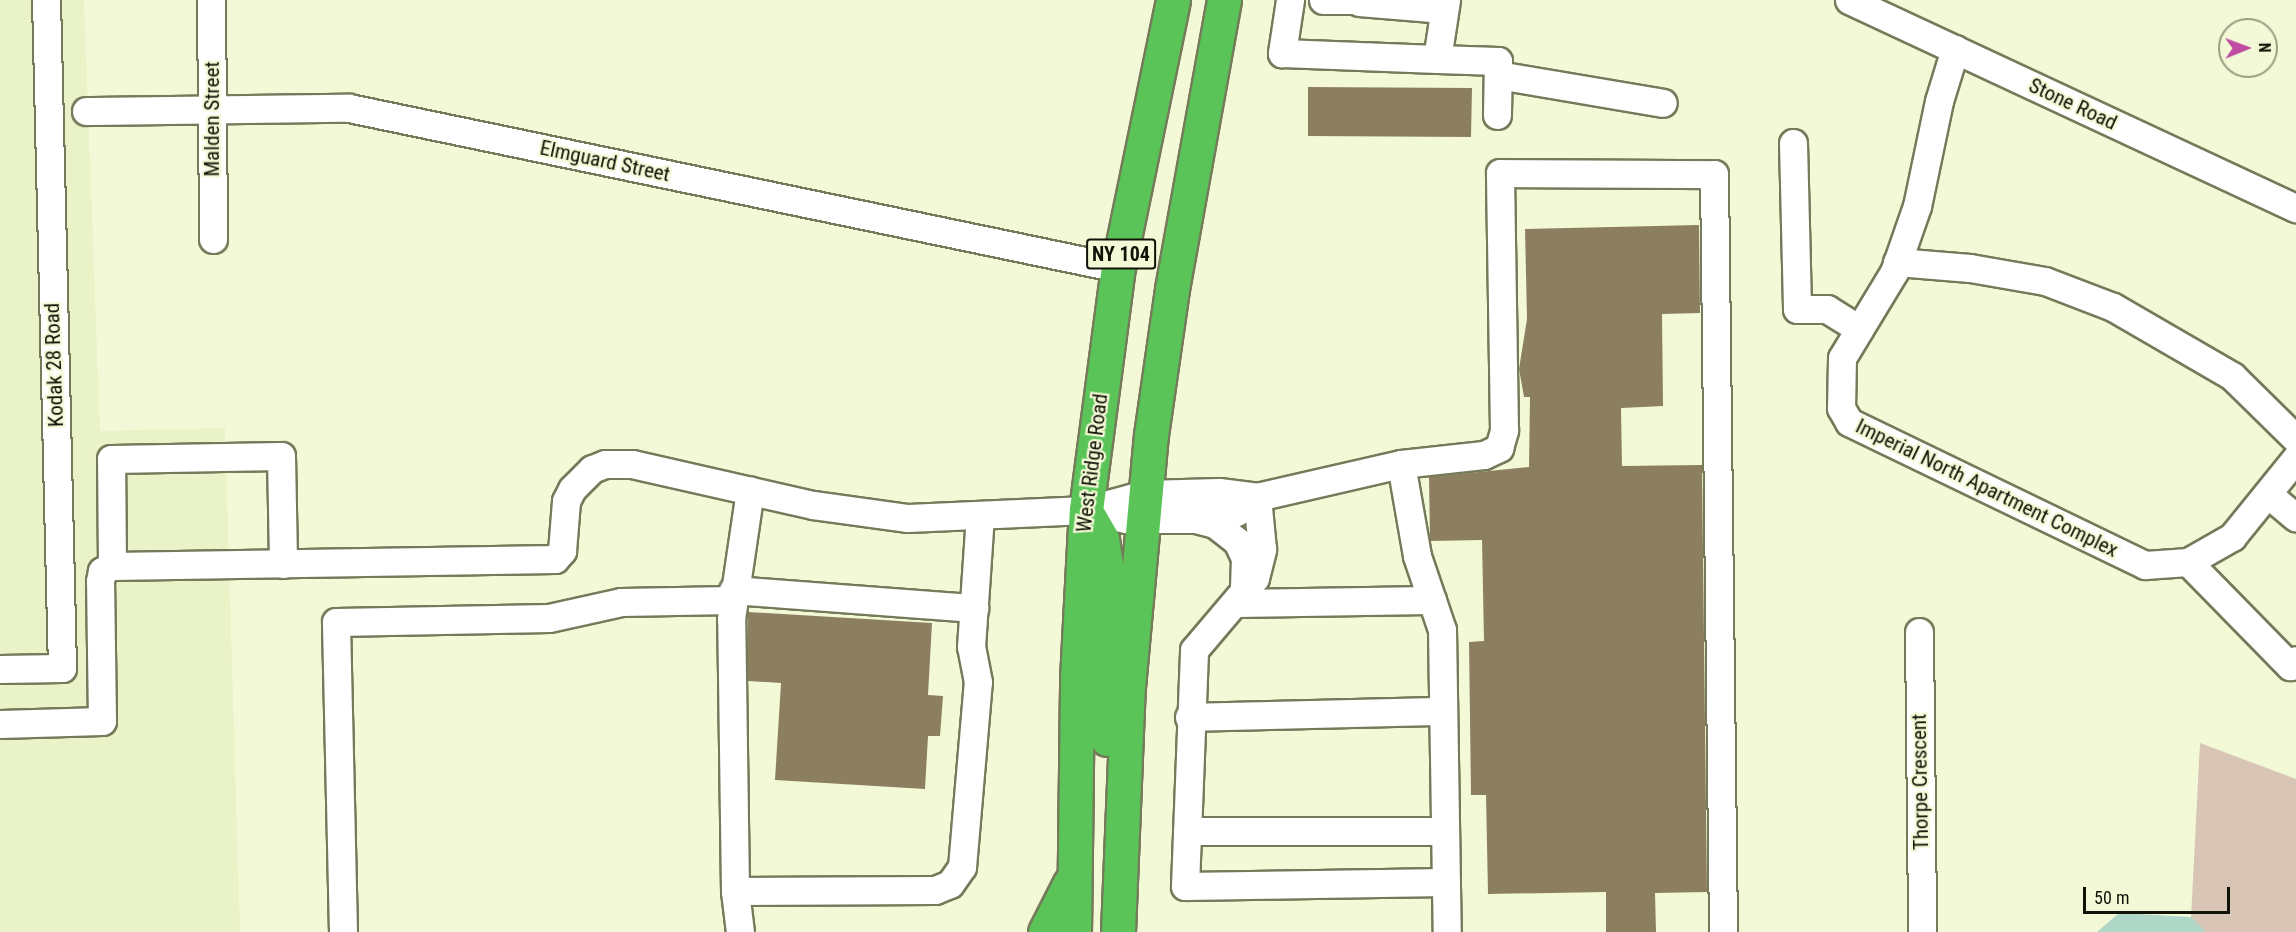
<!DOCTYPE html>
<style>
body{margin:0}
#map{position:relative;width:2296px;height:932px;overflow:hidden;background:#f3f9d6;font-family:"Roboto Condensed",sans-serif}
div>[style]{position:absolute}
.built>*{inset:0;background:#eaf2c7}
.green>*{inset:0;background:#d8c5b5}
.water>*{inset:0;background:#aed7c8}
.building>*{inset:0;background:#8c7f60}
.roads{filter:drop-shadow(2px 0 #747a5a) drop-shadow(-2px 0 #747a5a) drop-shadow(0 2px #747a5a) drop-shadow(0 -2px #747a5a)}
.minor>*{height:27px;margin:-13.5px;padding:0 13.5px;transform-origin:13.5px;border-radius:13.5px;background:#fff}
.highway>*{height:33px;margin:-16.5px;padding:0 16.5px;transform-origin:16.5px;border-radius:16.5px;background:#5ac459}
span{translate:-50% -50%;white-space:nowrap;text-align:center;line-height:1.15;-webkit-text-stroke:4.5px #f3f9d6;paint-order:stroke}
.shield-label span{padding:2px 4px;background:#f3f9d6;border:2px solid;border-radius:4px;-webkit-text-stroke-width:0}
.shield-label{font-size:20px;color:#121307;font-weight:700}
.street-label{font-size:21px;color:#121307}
.north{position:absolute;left:2218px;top:18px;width:60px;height:60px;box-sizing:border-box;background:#f3f9d6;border:2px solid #999d83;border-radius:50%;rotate:89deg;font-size:16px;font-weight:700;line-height:24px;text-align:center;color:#121307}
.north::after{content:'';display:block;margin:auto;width:21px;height:27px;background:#c04ba3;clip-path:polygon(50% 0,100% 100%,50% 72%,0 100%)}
.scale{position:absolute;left:2083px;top:887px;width:147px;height:27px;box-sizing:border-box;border:3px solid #121307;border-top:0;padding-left:8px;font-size:18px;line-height:21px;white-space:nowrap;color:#121307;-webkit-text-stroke:4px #f3f9d6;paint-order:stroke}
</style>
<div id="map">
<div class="built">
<div style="clip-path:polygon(0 0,84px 0,100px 431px,225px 428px,240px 932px,0 932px)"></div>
</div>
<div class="green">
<div style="clip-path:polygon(2200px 743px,2296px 779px,2296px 932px,2206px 932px,2191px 917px)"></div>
</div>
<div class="water">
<div style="clip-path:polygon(2119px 913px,2191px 917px,2206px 932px,2097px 932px)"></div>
</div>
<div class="building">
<div style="clip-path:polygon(1308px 87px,1472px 88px,1471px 137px,1308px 136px)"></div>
<div style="clip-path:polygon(1699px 225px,1700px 313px,1662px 314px,1663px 406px,1621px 408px,1622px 466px,1702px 465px,1707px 892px,1655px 893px,1656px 932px,1606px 932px,1606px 892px,1488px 894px,1486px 795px,1471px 795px,1469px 642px,1484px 641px,1482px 540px,1430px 541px,1429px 477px,1529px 467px,1530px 397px,1524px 397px,1519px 369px,1527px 319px,1525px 229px)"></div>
<div style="clip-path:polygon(748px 612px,932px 623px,928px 695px,943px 696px,940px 736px,928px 736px,925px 789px,775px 780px,781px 683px,748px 681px)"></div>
</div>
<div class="roads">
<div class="minor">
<div style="left:211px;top:0;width:239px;rotate:89.5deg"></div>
<div style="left:1290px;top:0;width:54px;rotate:98.6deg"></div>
<div style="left:1282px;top:53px;width:155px;rotate:2.2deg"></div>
<div style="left:1437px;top:59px;width:60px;rotate:-81.3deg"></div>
<div style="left:1323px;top:0;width:36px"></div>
<div style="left:1849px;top:0;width:493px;rotate:25deg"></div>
<div style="left:1359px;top:2px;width:85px;rotate:4.7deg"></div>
<div style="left:1955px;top:49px;width:54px;rotate:107.1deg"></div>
<div style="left:1939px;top:101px;width:107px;rotate:101.8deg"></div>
<div style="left:1917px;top:206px;width:70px;rotate:109.2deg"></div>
<div style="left:1894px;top:272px;width:100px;rotate:121.2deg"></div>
<div style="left:1842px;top:358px;width:50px;rotate:91.1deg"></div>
<div style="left:1841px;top:408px;width:16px;rotate:60deg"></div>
<div style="left:1849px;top:422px;width:329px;rotate:25.8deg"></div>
<div style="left:2145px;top:565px;width:43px;rotate:-4deg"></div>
<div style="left:2188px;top:562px;width:51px;rotate:-29.6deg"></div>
<div style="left:2232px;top:537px;width:102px;rotate:-51deg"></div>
<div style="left:1437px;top:59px;width:61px;rotate:1.9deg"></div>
<div style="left:1498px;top:61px;width:54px;rotate:91.1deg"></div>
<div style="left:1498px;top:75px;width:167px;rotate:9.6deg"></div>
<div style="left:86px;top:111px;width:263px;rotate:-0.7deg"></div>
<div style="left:349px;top:108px;width:785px;rotate:11.75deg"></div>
<div style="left:1793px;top:143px;width:166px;rotate:88.6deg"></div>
<div style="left:1797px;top:309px;width:30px"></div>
<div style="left:1827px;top:309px;width:38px;rotate:32deg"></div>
<div style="left:1897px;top:262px;width:73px;rotate:4.7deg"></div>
<div style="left:1970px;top:268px;width:76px;rotate:9.8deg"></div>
<div style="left:2045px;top:281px;width:73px;rotate:20.9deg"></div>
<div style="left:2113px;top:307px;width:138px;rotate:30.1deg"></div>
<div style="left:2232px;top:376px;width:90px;rotate:44.5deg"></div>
<div style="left:1401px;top:464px;width:93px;rotate:80.1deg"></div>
<div style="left:1417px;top:556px;width:78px;rotate:71.3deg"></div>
<div style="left:1442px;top:630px;width:302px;rotate:89.1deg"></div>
<div style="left:2269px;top:495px;width:35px;rotate:40deg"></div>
<div style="left:1086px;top:510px;width:61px;rotate:-15.2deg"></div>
<div style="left:1145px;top:494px;width:74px;rotate:-1.5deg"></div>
<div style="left:1219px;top:492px;width:38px;rotate:7deg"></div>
<div style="left:1199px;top:520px;width:16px;rotate:14deg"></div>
<div style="left:1215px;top:524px;width:28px;rotate:38deg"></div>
<div style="left:1237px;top:541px;width:19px;rotate:65deg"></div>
<div style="left:1245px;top:558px;width:29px;rotate:92deg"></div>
<div style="left:2188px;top:562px;width:146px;rotate:45.6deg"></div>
<div style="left:2290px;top:666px;width:8px;rotate:-45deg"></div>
<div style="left:112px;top:566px;width:107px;rotate:-90.5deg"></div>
<div style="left:111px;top:459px;width:170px;rotate:-1deg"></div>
<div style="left:281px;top:456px;width:108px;rotate:88.9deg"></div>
<div style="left:733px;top:590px;width:242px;rotate:4.3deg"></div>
<div style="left:1235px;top:603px;width:197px;rotate:-0.9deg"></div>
<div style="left:1919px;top:632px;width:300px;rotate:89.4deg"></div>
<div style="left:0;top:669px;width:62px;rotate:-0.9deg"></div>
<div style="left:62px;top:668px;width:668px;rotate:-91.37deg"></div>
<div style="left:1189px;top:717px;width:254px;rotate:-1.4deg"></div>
<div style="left:0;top:724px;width:102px;rotate:-1.7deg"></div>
<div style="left:102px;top:721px;width:140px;rotate:-90.8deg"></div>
<div style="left:100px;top:581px;width:10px;rotate:-79deg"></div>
<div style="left:102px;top:571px;width:11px;rotate:-27deg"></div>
<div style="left:112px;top:566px;width:443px;rotate:-0.9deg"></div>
<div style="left:555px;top:559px;width:11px;rotate:-49deg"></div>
<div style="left:562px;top:551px;width:50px;rotate:-85.4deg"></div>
<div style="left:566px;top:501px;width:13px;rotate:-63deg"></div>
<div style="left:572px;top:489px;width:28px;rotate:-45deg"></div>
<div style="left:592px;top:469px;width:14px;rotate:-21deg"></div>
<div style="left:605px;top:464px;width:27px"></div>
<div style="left:632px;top:464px;width:186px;rotate:12.8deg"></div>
<div style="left:813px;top:505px;width:96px;rotate:7.8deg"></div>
<div style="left:908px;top:518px;width:178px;rotate:-2.6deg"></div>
<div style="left:1086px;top:510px;width:41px;rotate:12.7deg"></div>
<div style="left:1126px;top:519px;width:65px"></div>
<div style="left:1191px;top:519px;width:46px;rotate:-8.8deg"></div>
<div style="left:1236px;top:512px;width:26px;rotate:-36deg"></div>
<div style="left:1187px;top:831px;width:258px"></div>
<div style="left:1446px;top:882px;width:261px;rotate:179.1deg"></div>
<div style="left:1185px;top:886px;width:236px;rotate:-87.8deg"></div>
<div style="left:1194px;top:650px;width:94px;rotate:-49.7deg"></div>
<div style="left:1255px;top:578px;width:30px;rotate:-76deg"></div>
<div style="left:1262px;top:549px;width:52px;rotate:-95.5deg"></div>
<div style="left:1257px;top:497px;width:148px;rotate:-12.9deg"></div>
<div style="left:1401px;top:464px;width:83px;rotate:-6.2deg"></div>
<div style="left:1484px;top:455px;width:17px;rotate:-25deg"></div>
<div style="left:1499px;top:448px;width:19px;rotate:-74deg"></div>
<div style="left:1504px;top:430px;width:257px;rotate:-90.9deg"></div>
<div style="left:1500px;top:173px;width:214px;rotate:0.3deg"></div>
<div style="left:1714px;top:174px;width:758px;rotate:89.32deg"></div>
<div style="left:735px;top:891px;width:200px;rotate:-0.3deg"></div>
<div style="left:935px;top:890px;width:16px;rotate:-22deg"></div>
<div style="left:950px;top:884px;width:21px;rotate:-55deg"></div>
<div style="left:962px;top:867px;width:186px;rotate:-85.1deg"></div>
<div style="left:978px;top:682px;width:36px;rotate:-101deg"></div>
<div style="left:971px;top:647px;width:131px;rotate:-86.1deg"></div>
<div style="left:343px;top:932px;width:310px;rotate:-91.3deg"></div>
<div style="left:336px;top:622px;width:213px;rotate:-1.1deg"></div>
<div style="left:549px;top:618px;width:74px;rotate:-12.5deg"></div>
<div style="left:621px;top:602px;width:111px;rotate:-1deg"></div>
<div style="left:740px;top:932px;width:41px;rotate:-97deg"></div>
<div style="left:735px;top:891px;width:272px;rotate:-90.8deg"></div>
<div style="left:731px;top:619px;width:130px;rotate:-81.6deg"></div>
</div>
<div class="highway">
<div style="left:1090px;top:518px;width:24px;rotate:60deg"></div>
<div style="left:1102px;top:539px;width:30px;rotate:81deg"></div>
<div style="left:1107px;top:569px;width:82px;rotate:93.5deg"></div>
<div style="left:1102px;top:651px;width:88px;rotate:86.7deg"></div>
<div style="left:1045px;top:932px;width:55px;rotate:-63deg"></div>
<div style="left:1074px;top:932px;width:253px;rotate:-89.3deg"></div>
<div style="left:1077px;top:679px;width:169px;rotate:-87deg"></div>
<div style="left:1086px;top:510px;width:244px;rotate:-82.5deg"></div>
<div style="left:1118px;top:268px;width:274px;rotate:-78.4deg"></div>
<div style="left:1118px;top:932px;width:245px;rotate:-87.7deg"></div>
<div style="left:1128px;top:687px;width:253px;rotate:-84.8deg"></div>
<div style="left:1151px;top:435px;width:148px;rotate:-81.8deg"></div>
<div style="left:1172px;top:289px;width:294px;rotate:-79.8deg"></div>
</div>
</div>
<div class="shield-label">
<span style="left:1121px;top:254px">NY 104</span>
</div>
<div class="street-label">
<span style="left:2073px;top:104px;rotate:25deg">Stone Road</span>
<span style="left:212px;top:119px;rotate:-90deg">Malden Street</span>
<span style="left:605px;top:161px;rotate:12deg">Elmguard Street</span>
<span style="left:54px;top:365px;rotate:-92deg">Kodak 28 Road</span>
<span style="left:1092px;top:463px;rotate:-83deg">West Ridge Road</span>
<span style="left:1987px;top:488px;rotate:26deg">Imperial North Apartment Complex</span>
<span style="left:1920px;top:782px;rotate:-91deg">Thorpe Crescent</span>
</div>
<div class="north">N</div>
<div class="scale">50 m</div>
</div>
